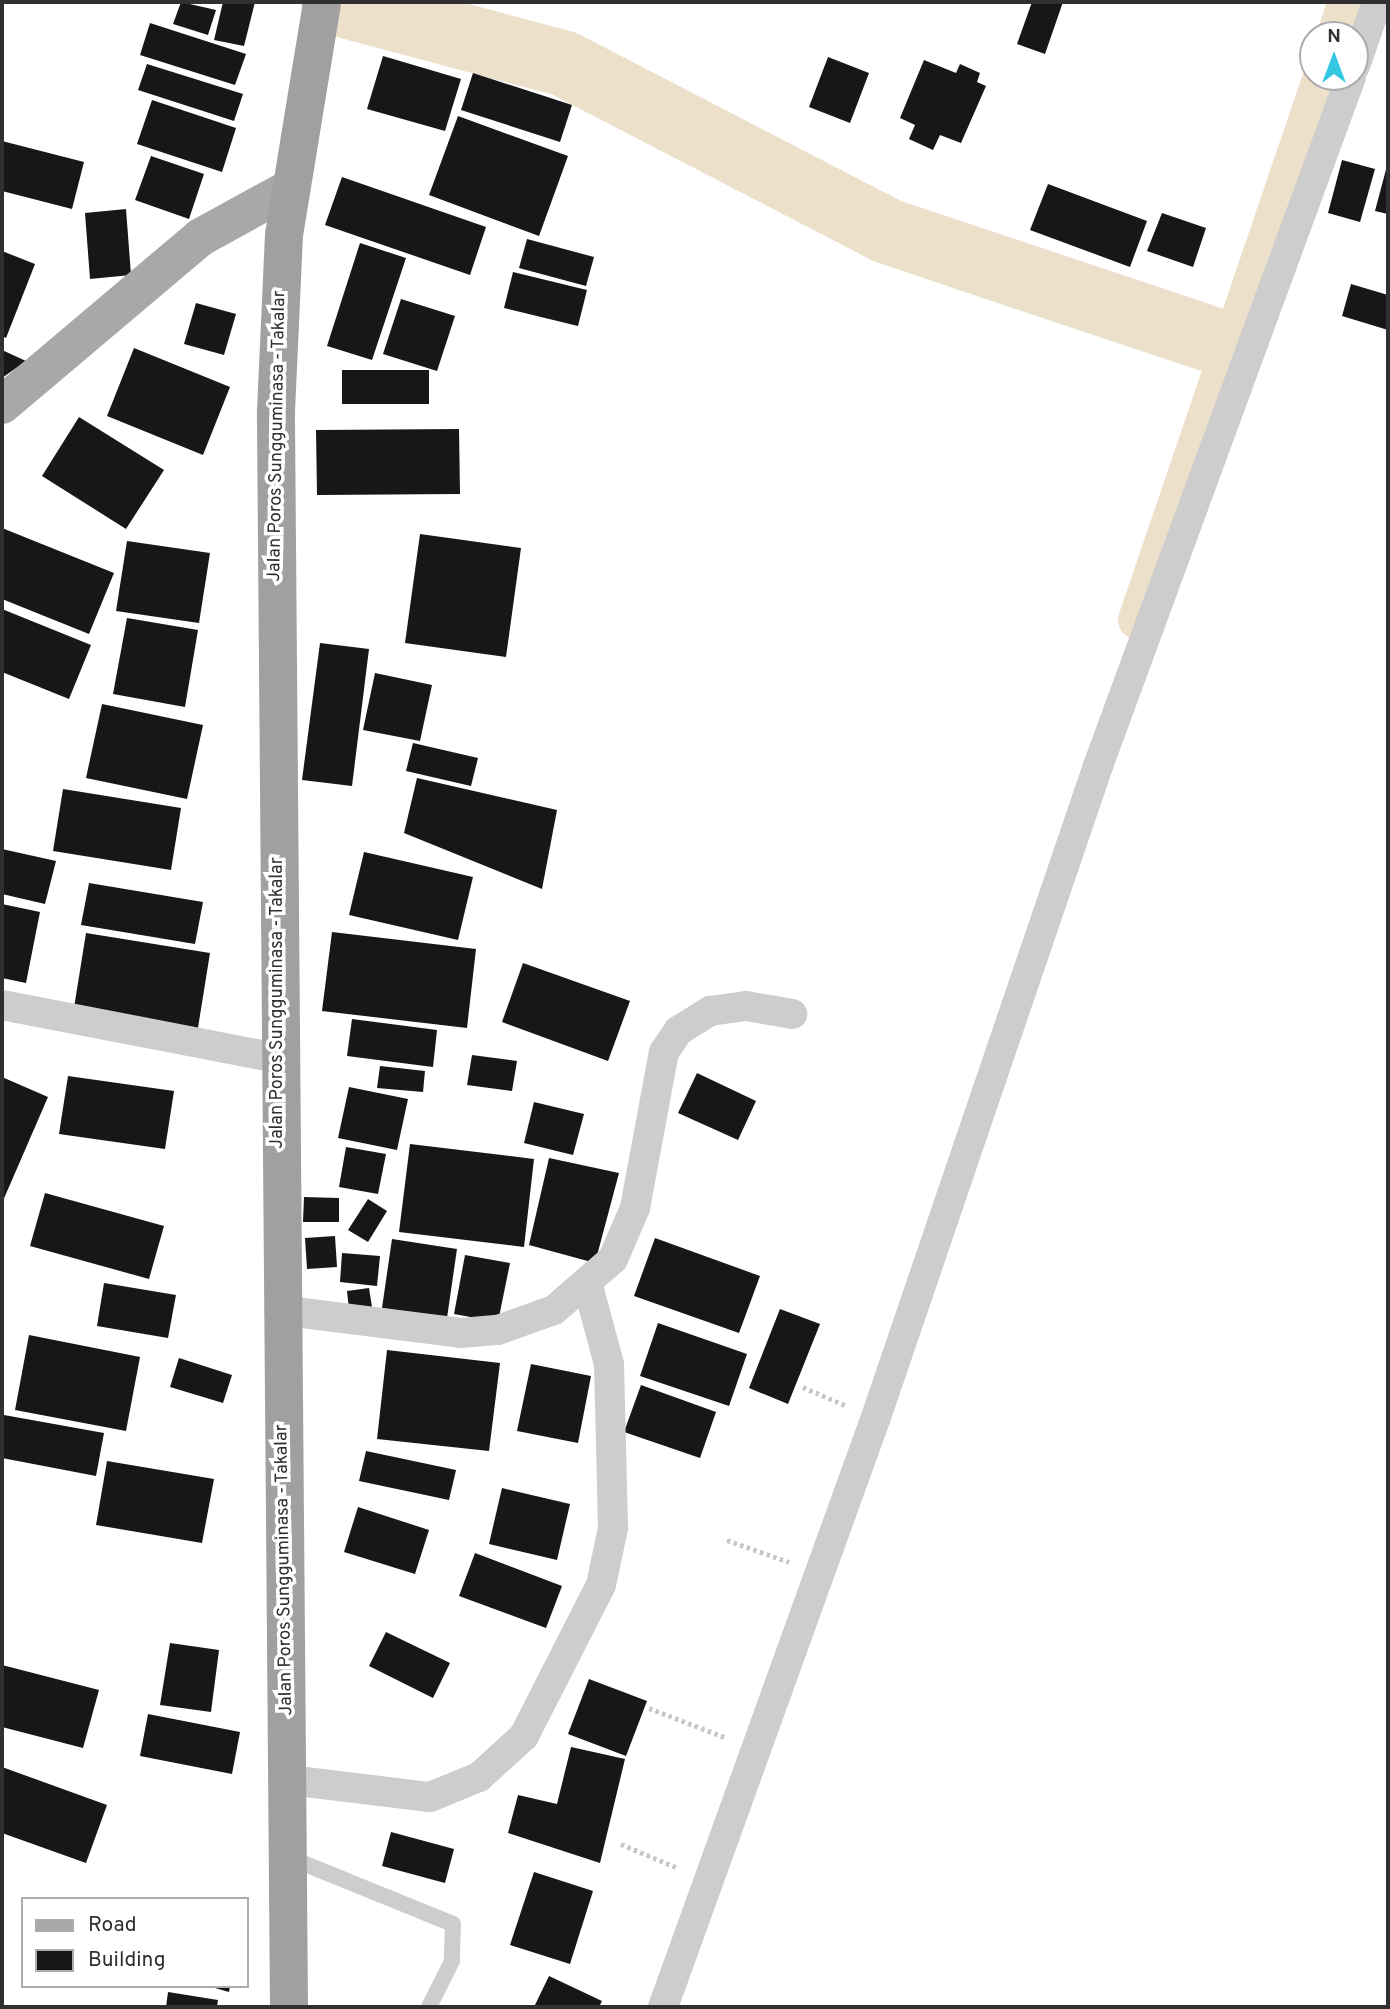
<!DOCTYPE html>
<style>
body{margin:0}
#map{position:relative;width:1390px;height:2009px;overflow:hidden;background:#fff;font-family:Overpass,sans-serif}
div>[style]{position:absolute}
.canal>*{height:38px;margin:-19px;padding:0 19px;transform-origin:19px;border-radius:19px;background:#ece0cb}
.river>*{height:66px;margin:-33px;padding:0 33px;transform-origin:33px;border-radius:33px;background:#ece0cb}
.building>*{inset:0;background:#171717}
.path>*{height:4.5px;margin-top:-2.25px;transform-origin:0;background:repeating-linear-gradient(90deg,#c7c7c7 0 3.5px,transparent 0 7px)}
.service>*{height:16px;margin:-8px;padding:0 8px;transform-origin:8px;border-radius:8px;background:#cdcdcd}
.minor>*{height:30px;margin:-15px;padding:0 15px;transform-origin:15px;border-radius:15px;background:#cdcdcd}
.primary>*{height:38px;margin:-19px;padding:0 19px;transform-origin:19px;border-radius:19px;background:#a8a8a8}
.trunk>*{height:38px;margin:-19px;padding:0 19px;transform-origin:19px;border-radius:19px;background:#a0a0a0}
span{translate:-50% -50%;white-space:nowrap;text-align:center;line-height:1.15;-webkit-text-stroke:7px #fff;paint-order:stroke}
.street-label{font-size:18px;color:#303030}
.frame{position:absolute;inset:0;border:4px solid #303030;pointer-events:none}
.legend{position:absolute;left:21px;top:1897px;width:228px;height:91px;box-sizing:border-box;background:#fff;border:2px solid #acacac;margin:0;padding:9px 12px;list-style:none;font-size:21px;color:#303030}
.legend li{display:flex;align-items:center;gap:14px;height:35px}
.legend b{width:35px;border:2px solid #acacac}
.north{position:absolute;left:1299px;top:21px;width:70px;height:70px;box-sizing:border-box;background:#fff;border:2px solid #acacac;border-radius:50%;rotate:0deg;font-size:19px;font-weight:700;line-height:28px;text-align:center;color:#303030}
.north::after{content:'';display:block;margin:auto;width:24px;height:32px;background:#36c7e3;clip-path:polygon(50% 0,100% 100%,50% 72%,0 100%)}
</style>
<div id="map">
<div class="canal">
<div style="left:1336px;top:35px;width:35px;rotate:-72deg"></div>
<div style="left:1137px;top:620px;width:574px;rotate:-71.19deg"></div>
</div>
<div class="river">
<div style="left:334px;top:2px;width:239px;rotate:15deg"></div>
<div style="left:565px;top:64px;width:363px;rotate:27.4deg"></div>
<div style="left:887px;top:231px;width:362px;rotate:18.5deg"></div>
</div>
<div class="building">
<div style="clip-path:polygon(181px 2px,216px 10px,208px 35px,173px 24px)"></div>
<div style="clip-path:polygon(223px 2px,255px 2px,244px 46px,214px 40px)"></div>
<div style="clip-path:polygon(1032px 2px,1063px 2px,1045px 54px,1017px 44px)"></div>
<div style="clip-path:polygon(150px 23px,246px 54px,235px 85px,140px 55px)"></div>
<div style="clip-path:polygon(383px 56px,461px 79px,445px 131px,367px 109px)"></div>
<div style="clip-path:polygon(828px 57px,869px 73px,850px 123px,809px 107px)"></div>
<div style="clip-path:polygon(924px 60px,956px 73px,960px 64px,980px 73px,977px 82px,986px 86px,961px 143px,940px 135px,933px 150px,909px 139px,915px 125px,900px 118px)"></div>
<div style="clip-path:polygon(147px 64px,243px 94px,234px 121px,138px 90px)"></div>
<div style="clip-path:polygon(473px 73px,572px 105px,560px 142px,461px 110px)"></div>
<div style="clip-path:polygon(152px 100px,236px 128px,222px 172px,137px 144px)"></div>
<div style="clip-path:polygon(458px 116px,568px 156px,539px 236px,429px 195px)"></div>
<div style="clip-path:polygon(2px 141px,84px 162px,72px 209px,2px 191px)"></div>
<div style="clip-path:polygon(151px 156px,204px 174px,189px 219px,135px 200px)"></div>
<div style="clip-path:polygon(1342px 160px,1375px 169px,1360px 222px,1328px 213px)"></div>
<div style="clip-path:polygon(1388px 162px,1388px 214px,1375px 211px)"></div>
<div style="clip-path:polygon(342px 177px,486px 227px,470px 275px,325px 225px)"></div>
<div style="clip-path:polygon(1048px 184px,1147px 221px,1130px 267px,1030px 230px)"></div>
<div style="clip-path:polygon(126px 209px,131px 275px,90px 279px,85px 213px)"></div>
<div style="clip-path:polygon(1162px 213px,1206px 228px,1193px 267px,1147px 251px)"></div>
<div style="clip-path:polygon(527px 239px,594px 257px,586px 286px,519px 268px)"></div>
<div style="clip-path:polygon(360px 243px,406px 258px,372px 360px,327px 346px)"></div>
<div style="clip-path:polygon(2px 251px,35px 264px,6px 338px,2px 336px)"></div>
<div style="clip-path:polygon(513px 272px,587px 290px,578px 326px,504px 308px)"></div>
<div style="clip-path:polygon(1351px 284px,1388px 295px,1388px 330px,1342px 316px)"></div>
<div style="clip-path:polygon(401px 299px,455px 316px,437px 371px,383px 354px)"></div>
<div style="clip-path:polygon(196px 303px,236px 314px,224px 355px,184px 344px)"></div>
<div style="clip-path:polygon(134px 348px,230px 387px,203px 455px,107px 416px)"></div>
<div style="clip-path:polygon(2px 350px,26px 361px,2px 378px)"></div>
<div style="clip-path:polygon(342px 370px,429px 370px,429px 404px,342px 404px)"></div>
<div style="clip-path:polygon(79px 417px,164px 470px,126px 529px,42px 476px)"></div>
<div style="clip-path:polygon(459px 429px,460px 494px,317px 495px,316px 430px)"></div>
<div style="clip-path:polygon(2px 528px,114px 573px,89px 634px,2px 599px)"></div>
<div style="clip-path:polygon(420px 534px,521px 548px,506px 657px,405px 643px)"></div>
<div style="clip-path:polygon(127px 541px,210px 553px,199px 623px,116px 611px)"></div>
<div style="clip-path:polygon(2px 609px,91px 645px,69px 699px,2px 672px)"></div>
<div style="clip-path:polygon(127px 618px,198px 630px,185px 707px,113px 694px)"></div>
<div style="clip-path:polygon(320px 643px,369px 649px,352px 786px,302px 780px)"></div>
<div style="clip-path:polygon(375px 673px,432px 685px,420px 741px,363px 730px)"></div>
<div style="clip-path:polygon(102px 704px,203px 725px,187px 799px,86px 778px)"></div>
<div style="clip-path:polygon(413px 743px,478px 758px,471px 786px,406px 771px)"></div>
<div style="clip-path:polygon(417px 778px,557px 810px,542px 889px,404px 833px)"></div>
<div style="clip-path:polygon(63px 789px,181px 808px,171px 870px,53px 851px)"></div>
<div style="clip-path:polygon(2px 849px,56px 861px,45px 904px,2px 894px)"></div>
<div style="clip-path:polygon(364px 852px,473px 877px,458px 940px,349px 915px)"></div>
<div style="clip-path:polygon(89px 883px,203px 902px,195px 944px,81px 925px)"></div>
<div style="clip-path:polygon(2px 904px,40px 912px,26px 983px,2px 978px)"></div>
<div style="clip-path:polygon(332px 932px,476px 949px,467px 1028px,322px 1011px)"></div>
<div style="clip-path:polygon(86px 933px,210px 953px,197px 1034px,73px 1014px)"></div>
<div style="clip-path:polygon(523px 963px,630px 1001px,608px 1061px,502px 1022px)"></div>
<div style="clip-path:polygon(352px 1019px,437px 1030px,433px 1067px,347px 1056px)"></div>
<div style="clip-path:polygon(472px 1055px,517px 1061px,512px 1091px,467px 1085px)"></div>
<div style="clip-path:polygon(380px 1066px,425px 1071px,423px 1092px,377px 1088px)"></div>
<div style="clip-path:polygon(697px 1073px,756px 1101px,738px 1140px,678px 1113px)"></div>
<div style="clip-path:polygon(68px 1076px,174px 1091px,165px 1149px,59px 1134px)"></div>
<div style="clip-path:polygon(2px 1077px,48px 1097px,2px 1203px)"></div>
<div style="clip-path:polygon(349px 1087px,408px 1099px,397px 1150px,338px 1138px)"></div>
<div style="clip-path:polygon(534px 1102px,584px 1114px,573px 1155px,524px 1143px)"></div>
<div style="clip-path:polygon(410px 1144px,534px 1159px,524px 1247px,399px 1232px)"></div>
<div style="clip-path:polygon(346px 1147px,386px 1154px,378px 1194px,339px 1187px)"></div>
<div style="clip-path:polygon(549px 1158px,619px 1173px,595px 1263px,529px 1245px)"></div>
<div style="clip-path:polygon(45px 1193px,164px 1226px,149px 1279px,30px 1246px)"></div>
<div style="clip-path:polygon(304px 1197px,339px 1198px,339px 1222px,303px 1222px)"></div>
<div style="clip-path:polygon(368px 1199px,387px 1211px,368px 1242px,348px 1230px)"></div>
<div style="clip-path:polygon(335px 1236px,337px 1267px,307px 1269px,305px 1238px)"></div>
<div style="clip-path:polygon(655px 1238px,760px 1276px,739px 1333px,634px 1296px)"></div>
<div style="clip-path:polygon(392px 1239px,457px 1249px,447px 1318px,382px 1308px)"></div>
<div style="clip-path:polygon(342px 1253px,380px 1256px,377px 1286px,340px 1282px)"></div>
<div style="clip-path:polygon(465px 1255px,510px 1263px,498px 1322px,454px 1314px)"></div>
<div style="clip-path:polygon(104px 1283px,176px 1295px,168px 1338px,97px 1326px)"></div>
<div style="clip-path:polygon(369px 1288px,372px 1307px,349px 1310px,347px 1291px)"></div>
<div style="clip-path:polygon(780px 1309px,820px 1324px,788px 1404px,749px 1388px)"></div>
<div style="clip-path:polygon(658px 1323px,747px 1354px,729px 1406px,640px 1376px)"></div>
<div style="clip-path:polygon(29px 1335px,140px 1357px,126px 1431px,15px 1410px)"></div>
<div style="clip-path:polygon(387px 1350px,500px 1363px,489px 1451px,377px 1439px)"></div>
<div style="clip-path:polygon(179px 1358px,232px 1375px,223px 1403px,170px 1387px)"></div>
<div style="clip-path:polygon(531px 1364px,591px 1376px,578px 1443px,517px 1431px)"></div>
<div style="clip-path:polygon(641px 1385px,716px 1412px,700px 1458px,624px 1432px)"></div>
<div style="clip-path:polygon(4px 1415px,104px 1433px,96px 1476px,2px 1458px)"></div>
<div style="clip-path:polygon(366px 1451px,456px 1470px,449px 1500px,359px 1481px)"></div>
<div style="clip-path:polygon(107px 1461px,214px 1479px,202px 1543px,96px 1525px)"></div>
<div style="clip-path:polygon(502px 1488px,570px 1504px,557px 1560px,489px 1544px)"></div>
<div style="clip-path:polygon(358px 1507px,429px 1530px,415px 1574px,344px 1552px)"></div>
<div style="clip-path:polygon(475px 1553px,562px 1586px,546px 1628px,459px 1596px)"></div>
<div style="clip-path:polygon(386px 1632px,450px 1663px,433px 1698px,369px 1666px)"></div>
<div style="clip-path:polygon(170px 1643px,219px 1650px,211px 1712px,160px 1705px)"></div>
<div style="clip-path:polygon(2px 1665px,99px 1690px,83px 1748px,2px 1727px)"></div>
<div style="clip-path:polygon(589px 1679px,647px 1701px,626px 1756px,568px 1734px)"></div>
<div style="clip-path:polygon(148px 1714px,240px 1732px,232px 1774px,140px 1756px)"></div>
<div style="clip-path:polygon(571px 1747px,625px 1759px,600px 1863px,508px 1833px,518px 1795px,557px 1804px)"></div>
<div style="clip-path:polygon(2px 1767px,107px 1805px,86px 1863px,2px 1833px)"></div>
<div style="clip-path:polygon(391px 1832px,454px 1849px,445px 1883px,382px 1866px)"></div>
<div style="clip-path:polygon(534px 1872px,593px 1891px,570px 1964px,510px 1945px)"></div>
<div style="clip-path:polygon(549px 1976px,602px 2001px,599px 2007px,534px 2007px)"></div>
<div style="clip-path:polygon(208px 1986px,230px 1986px,229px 1992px)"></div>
<div style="clip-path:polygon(168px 1992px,218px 2000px,217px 2007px,166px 2007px)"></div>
</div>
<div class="path">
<div style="left:803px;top:1387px;width:48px;rotate:23.4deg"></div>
<div style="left:727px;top:1540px;width:66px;rotate:19.5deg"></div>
<div style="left:649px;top:1708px;width:84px;rotate:21deg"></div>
<div style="left:621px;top:1844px;width:62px;rotate:22.8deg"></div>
</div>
<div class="service">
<div style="left:288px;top:1857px;width:178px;rotate:22.1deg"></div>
<div style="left:453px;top:1924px;width:37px;rotate:92deg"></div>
<div style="left:452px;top:1961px;width:51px;rotate:116.6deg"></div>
</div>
<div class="minor">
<div style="left:1355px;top:66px;width:68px;rotate:-71deg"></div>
<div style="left:2px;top:1005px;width:281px;rotate:10.9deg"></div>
<div style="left:279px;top:1310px;width:183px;rotate:7.2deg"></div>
<div style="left:461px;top:1333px;width:37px;rotate:-5deg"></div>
<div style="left:498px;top:1330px;width:59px;rotate:-19.7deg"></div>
<div style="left:554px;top:1310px;width:78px;rotate:-40.8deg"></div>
<div style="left:613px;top:1259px;width:56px;rotate:-66.7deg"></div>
<div style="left:635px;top:1208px;width:159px;rotate:-79.5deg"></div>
<div style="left:664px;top:1052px;width:25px;rotate:-56deg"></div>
<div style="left:678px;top:1031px;width:38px;rotate:-32deg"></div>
<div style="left:710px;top:1011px;width:36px;rotate:-8deg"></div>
<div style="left:746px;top:1006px;width:47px;rotate:9.9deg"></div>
<div style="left:289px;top:1780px;width:142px;rotate:6.9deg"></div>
<div style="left:430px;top:1797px;width:53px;rotate:-22.2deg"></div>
<div style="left:479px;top:1777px;width:61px;rotate:-42.3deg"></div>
<div style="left:524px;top:1736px;width:169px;rotate:-63deg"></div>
<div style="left:601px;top:1585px;width:58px;rotate:-78.1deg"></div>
<div style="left:613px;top:1528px;width:164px;rotate:-91.4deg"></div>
<div style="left:609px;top:1364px;width:81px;rotate:-105.1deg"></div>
<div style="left:663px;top:2007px;width:627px;rotate:-70.15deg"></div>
<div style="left:876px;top:1417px;width:688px;rotate:-71.17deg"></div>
<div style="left:1098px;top:766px;width:734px;rotate:-69.84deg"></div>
</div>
<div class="primary">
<div style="left:2px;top:405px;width:260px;rotate:-40.2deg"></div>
<div style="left:201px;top:237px;width:102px;rotate:-28.8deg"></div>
</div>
<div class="trunk">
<div style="left:289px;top:2007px;width:1596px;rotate:-90.47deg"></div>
<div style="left:276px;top:411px;width:176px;rotate:-87.4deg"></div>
<div style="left:284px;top:235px;width:236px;rotate:-80.7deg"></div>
</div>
<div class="street-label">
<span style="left:278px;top:436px;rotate:-89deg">Jalan Poros Sungguminasa - Takalar</span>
<span style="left:278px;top:1003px;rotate:-90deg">Jalan Poros Sungguminasa - Takalar</span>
<span style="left:285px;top:1570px;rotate:-91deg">Jalan Poros Sungguminasa - Takalar</span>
</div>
<div class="frame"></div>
<ul class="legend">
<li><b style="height:9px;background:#a8a8a8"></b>Road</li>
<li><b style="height:19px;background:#171717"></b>Building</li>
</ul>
<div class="north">N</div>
</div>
